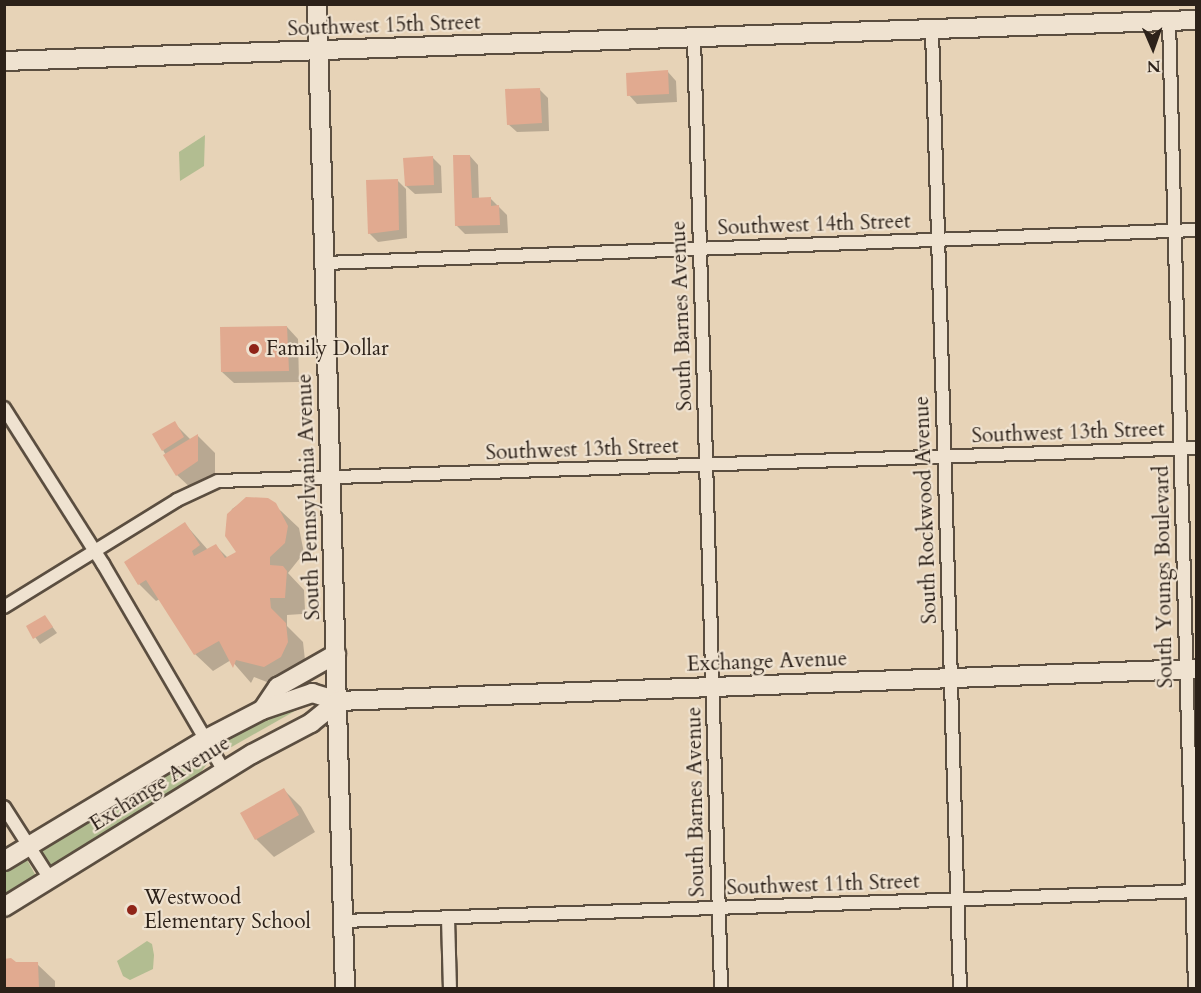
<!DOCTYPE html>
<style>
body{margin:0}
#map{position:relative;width:1201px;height:993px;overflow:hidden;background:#e7d3b7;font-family:Cardo,serif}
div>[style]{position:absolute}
.green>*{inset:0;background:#b2bd91}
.shadow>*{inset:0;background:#0003}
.building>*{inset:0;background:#e1aa90}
.roads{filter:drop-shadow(2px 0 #5b4e40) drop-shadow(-2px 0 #5b4e40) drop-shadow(0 2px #5b4e40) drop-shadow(0 -2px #5b4e40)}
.street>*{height:12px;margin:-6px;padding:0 6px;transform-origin:6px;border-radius:6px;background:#efe2d0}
.secondary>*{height:18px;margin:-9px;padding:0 9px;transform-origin:9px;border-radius:9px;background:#efe2d0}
.dots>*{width:16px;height:16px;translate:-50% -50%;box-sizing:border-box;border:3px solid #efe2d0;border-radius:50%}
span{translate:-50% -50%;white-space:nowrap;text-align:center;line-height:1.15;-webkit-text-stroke:4.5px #efe2d0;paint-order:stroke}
.street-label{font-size:21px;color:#2c2119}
.poi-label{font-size:21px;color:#2c2119}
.left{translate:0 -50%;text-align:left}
.frame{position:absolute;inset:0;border:6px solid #2c2119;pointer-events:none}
.north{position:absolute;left:1123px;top:18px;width:60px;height:60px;-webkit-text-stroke:4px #efe2d0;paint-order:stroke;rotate:178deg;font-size:16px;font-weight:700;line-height:24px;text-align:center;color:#2c2119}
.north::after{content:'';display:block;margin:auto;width:21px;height:27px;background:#2c2119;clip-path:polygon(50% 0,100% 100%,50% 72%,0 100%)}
</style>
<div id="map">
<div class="green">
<div style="clip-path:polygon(205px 135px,204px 166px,180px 181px,179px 152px)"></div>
<div style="clip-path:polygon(309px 703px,228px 749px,221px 744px,259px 720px)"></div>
<div style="clip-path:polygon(205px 756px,211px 759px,193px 782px,52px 869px,40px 849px,193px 757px)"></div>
<div style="clip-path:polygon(26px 858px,37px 878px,5px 898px,5px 869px)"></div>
<div style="clip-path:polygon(147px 941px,152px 944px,154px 955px,153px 969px,130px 980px,123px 976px,117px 961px)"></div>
</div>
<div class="shadow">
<div style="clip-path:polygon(378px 4px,402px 4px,402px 5px,379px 6px)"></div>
<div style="clip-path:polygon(668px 72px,676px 81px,677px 102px,637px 104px,629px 95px)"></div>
<div style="clip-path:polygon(540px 90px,548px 98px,549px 131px,517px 132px,508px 124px)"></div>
<div style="clip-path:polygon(470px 156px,478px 165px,479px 199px,490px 198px,507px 215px,508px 233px,465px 234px,457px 226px)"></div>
<div style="clip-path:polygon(432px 157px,441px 166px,442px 193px,415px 194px,406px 186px)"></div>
<div style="clip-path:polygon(397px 180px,406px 189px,407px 238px,378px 242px,369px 233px)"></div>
<div style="clip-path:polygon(287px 327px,298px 339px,299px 382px,234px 383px,222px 372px)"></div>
<div style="clip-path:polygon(174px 423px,191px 440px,198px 436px,215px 453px,215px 478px,195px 492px,177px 475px,163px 450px)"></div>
<div style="clip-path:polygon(247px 499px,267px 500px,281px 511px,299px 528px,304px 553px,288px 573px,304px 590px,305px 610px,302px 614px,287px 615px,287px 626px,303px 642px,305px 660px,291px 681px,272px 684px,254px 677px,251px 683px,231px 660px,213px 671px,195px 654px,160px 599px,156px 601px,139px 584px,185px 524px,208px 550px,216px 546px,228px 558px,238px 552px,226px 526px,232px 509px)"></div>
<div style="clip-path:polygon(45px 617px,57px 633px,40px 644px,28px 627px)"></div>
<div style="clip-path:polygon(284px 790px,301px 807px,315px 832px,274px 857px,256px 839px,242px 814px)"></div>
<div style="clip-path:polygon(4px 962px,37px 964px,55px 981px,55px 988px,4px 988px)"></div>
</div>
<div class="building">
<div style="clip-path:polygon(668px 70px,669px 94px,627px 96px,626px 73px)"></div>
<div style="clip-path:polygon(540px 88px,542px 123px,507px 125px,505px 89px)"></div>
<div style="clip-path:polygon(453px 155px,470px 155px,472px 198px,491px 197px,491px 206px,499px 205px,500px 225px,455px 226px)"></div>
<div style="clip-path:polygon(433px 156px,434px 185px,405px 186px,403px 158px)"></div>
<div style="clip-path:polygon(398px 179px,399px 230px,368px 234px,366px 180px)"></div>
<div style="clip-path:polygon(287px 326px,289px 371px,221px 372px,220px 327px)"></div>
<div style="clip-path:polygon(175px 421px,184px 437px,162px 451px,152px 434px)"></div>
<div style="clip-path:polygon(198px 434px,198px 461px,176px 476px,163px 455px)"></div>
<div style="clip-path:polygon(246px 497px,268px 498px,276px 503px,288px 526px,285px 543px,270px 557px,270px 565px,283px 566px,287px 571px,285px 598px,270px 598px,271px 608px,286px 623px,288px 642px,281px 657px,264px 667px,236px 660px,233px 668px,219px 641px,194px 655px,146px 580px,138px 585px,124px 562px,185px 522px,200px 545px,192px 551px,194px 556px,216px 544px,225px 558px,236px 552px,225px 536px,227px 514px)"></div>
<div style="clip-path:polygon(45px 615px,53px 627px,33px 639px,26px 626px)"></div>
<div style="clip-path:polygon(284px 788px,299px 815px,255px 840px,240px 813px)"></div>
<div style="clip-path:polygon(11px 958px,16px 962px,38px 962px,39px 988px,4px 988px,4px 959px)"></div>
</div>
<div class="roads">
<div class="street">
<div style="left:1169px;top:21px;width:967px;rotate:88.46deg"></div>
<div style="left:932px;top:30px;width:958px;rotate:88.33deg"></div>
<div style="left:694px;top:38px;width:950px;rotate:88.37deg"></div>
<div style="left:325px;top:263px;width:872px;rotate:-2.17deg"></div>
<div style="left:4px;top:408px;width:185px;rotate:57.6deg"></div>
<div style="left:103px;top:564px;width:240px;rotate:59.7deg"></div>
<div style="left:4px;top:607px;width:203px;rotate:-31.7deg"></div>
<div style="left:177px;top:500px;width:45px;rotate:-24.9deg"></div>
<div style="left:218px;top:481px;width:979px;rotate:-1.93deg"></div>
<div style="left:4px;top:807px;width:85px;rotate:57.4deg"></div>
<div style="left:448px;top:918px;width:70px;rotate:88.4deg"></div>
<div style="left:343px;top:921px;width:854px;rotate:-2.01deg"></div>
</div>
<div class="secondary">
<div style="left:317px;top:4px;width:984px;rotate:88.37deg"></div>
<div style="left:4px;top:61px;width:1193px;rotate:-1.97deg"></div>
<div style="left:263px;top:709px;width:27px;rotate:-56deg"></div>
<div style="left:278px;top:687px;width:67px;rotate:-29.6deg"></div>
<div style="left:4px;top:861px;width:236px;rotate:-31.1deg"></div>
<div style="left:206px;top:739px;width:63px;rotate:-27.4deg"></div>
<div style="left:262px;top:710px;width:53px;rotate:-18.8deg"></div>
<div style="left:312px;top:693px;width:27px;rotate:17deg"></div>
<div style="left:338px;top:701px;width:859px;rotate:-2.14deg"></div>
<div style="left:4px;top:907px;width:291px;rotate:-31.7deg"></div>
<div style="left:252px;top:754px;width:67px;rotate:-27.7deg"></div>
<div style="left:311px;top:723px;width:35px;rotate:-39deg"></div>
</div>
</div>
<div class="dots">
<div style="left:254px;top:349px;background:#8f2418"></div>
<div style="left:132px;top:910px;background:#8f2418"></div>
</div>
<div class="street-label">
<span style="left:384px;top:26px;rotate:-2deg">Southwest 15th Street</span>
<span style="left:814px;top:225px;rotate:-2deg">Southwest 14th Street</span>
<span style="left:682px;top:316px;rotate:-92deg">South Barnes Avenue</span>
<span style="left:1068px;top:433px;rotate:-2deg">Southwest 13th Street</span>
<span style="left:582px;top:450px;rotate:-2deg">Southwest 13th Street</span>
<span style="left:309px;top:497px;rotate:-92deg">South Pennsylvania Avenue</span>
<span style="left:926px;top:510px;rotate:-92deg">South Rockwood Avenue</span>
<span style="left:1164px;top:577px;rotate:-91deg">South Youngs Boulevard</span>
<span style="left:767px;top:662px;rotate:-2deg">Exchange Avenue</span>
<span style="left:160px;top:784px;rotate:-32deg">Exchange Avenue</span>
<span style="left:696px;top:802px;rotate:-91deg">South Barnes Avenue</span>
<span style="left:823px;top:885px;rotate:-2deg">Southwest 11th Street</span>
</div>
<div class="poi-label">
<span class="left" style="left:266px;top:349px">Family Dollar</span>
<span class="left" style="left:144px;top:910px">Westwood<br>Elementary School</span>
</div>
<div class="frame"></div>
<div class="north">N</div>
</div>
